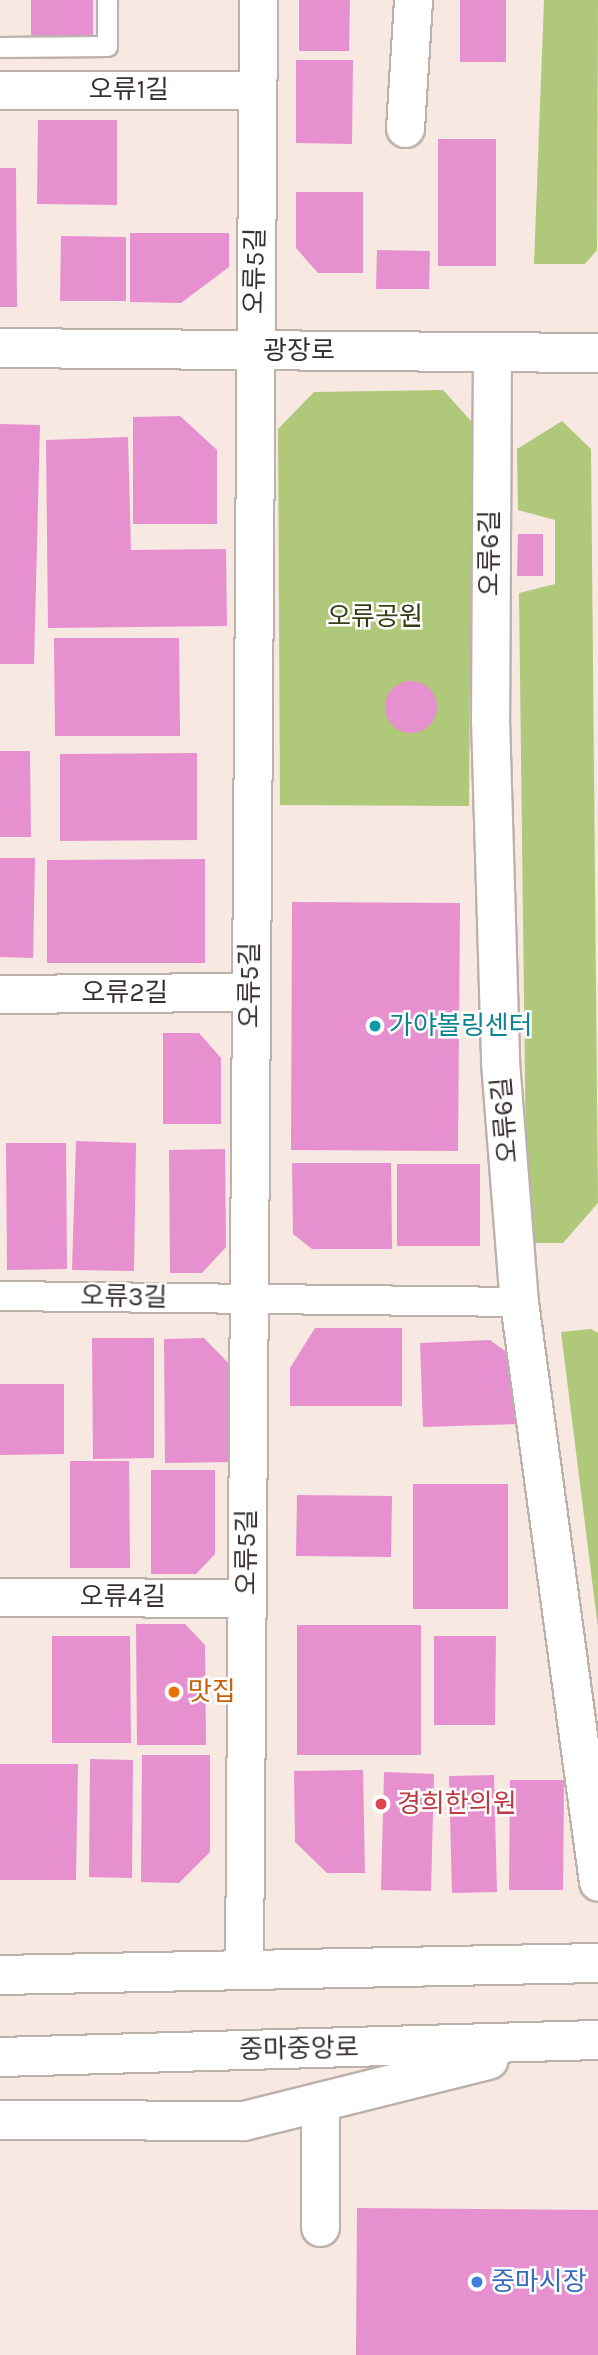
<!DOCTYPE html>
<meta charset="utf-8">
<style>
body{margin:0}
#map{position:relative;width:598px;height:2355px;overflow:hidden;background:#f7e8e2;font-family:Karla,"Noto Sans KR",sans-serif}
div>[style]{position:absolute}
.green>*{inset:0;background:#b0c87a}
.building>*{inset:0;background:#e690cf}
.round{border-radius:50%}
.roads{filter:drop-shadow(2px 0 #beb1aa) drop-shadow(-2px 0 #beb1aa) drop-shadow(0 2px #beb1aa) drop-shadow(0 -2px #beb1aa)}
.service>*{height:19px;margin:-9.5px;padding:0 9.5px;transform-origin:9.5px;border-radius:9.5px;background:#fff}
.pedestrian>*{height:28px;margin:-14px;padding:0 14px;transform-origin:14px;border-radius:14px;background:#fff}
.minor>*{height:37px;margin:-18.5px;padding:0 18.5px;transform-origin:18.5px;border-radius:18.5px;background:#fff}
.tertiary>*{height:38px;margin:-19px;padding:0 19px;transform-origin:19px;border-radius:19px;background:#fff}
.secondary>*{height:38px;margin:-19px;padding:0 19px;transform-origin:19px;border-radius:19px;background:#fff}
.dots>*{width:19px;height:19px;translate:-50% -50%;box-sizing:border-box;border:4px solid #fff;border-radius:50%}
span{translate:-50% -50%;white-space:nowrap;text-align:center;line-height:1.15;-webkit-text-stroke:5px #fff;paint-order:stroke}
.street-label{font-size:26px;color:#37312f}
.park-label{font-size:26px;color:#333f16}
.culture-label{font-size:26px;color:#0d838f}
.left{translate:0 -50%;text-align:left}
.food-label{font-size:26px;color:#c56008}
.health-label{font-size:26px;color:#be3a42}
.shop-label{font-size:26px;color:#366cbe}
</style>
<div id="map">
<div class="green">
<div style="clip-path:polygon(544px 0,598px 0,597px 250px,585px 264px,534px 264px)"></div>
<div style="clip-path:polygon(443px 390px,472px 422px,469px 806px,280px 805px,278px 429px,314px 392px)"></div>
<div style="clip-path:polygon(562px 421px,591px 449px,598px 1203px,563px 1243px,527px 1243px,519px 593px,555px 584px,555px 520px,518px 510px,517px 449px)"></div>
<div style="clip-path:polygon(591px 1329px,598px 1333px,598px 1628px,561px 1332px)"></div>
</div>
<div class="building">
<div style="clip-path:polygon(31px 0,93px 0,93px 36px,31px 38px)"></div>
<div style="clip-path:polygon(299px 0,350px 0,349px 51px,299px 51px)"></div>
<div style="clip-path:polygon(460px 0,506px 0,506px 62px,460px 62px)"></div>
<div style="clip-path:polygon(296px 60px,353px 60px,352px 144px,296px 143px)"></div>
<div style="clip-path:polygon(38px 120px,117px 120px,117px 205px,37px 204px)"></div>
<div style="clip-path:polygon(438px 139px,496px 139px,496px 266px,438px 266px)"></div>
<div style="clip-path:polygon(0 168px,16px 168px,17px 307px,0 307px)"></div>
<div style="clip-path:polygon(296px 192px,363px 192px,363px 273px,318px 273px,296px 248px)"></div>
<div style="clip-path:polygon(130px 233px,229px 233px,229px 267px,181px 303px,130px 302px)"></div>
<div style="clip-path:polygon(61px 236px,126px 237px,126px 301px,60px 301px)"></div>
<div style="clip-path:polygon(377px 250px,430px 251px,429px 289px,376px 289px)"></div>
<div style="clip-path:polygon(180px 416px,217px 450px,217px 524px,133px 524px,133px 417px)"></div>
<div style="clip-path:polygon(0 424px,40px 425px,34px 664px,0 664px)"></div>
<div style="clip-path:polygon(128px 437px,131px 550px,226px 549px,227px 626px,48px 628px,46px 440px)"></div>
<div style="clip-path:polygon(518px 534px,543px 534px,543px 576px,517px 576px)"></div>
<div style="clip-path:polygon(54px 638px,179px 638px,180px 736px,55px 736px)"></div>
<div class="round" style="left:385px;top:681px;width:52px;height:52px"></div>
<div style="clip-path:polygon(0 751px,30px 751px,31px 837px,0 837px)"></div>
<div style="clip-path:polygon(197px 753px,197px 840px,60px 841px,60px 754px)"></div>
<div style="clip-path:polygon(0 858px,35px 858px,33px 958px,0 957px)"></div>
<div style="clip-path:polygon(205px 859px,205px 963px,47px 963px,47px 860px)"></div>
<div style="clip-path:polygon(292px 902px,460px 903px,458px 1151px,291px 1150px)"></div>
<div style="clip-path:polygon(163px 1033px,199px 1033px,221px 1058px,221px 1124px,163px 1124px)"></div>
<div style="clip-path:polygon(76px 1141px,136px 1143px,134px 1271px,72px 1270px)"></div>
<div style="clip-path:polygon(6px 1143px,66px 1143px,67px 1269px,7px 1270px)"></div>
<div style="clip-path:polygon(225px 1149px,226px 1247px,202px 1273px,170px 1273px,169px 1150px)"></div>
<div style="clip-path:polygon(292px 1163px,391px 1163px,392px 1249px,312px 1249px,293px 1234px)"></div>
<div style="clip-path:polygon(397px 1164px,480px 1164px,480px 1246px,397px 1246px)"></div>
<div style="clip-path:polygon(315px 1328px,402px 1328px,402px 1406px,290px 1406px,290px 1368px)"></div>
<div style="clip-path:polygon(92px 1338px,154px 1338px,154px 1458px,93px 1459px)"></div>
<div style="clip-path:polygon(204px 1338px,236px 1371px,236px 1462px,165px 1463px,164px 1339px)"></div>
<div style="clip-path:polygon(490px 1340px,517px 1360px,519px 1424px,423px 1427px,420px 1343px)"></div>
<div style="clip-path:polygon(0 1384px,64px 1384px,64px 1454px,0 1455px)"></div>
<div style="clip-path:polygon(70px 1461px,129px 1461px,130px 1568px,70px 1568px)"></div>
<div style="clip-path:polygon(151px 1470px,215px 1470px,215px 1554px,196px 1574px,151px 1574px)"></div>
<div style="clip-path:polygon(413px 1484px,508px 1484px,508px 1609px,413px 1609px)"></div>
<div style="clip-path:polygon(297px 1495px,392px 1496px,391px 1557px,296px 1556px)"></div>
<div style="clip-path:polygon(136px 1624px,185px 1624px,205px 1645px,206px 1745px,137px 1745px)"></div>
<div style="clip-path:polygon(297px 1625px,421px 1625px,421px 1755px,297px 1755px)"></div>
<div style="clip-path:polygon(52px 1636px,130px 1636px,131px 1743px,52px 1743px)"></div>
<div style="clip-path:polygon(434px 1636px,496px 1636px,495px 1725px,434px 1725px)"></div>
<div style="clip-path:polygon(142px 1755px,210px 1755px,210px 1852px,179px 1883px,141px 1882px)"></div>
<div style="clip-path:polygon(90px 1759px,133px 1760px,132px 1878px,89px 1877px)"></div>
<div style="clip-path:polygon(0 1764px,78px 1764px,76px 1880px,0 1880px)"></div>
<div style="clip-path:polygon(363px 1770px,365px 1873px,327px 1873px,295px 1842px,294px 1771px)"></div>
<div style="clip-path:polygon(384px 1772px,434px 1774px,431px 1891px,381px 1890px)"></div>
<div style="clip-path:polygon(494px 1775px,497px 1892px,452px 1893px,449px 1776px)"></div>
<div style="clip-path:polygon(510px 1780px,564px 1780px,563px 1890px,509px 1890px)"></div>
<div style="clip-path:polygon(357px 2208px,598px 2210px,598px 2355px,356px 2355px)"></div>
</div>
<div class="roads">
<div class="service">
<div style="left:0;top:47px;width:107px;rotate:-0.5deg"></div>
<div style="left:107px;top:46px;width:46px;rotate:-90deg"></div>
</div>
<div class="pedestrian">
<div style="left:0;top:1296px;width:519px;rotate:0.66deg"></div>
</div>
<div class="minor">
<div style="left:0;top:90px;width:257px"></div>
<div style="left:405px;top:128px;width:128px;rotate:-86.4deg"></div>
<div style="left:492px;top:353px;width:366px;rotate:90.3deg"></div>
<div style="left:490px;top:719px;width:343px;rotate:88.3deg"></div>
<div style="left:500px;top:1062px;width:241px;rotate:85.5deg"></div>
<div style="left:519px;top:1302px;width:585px;rotate:82.24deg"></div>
<div style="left:0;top:994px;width:250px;rotate:-0.5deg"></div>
<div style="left:0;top:1597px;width:246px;rotate:0.2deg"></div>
<div style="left:244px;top:1969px;width:1969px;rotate:-89.59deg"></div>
<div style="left:320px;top:2101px;width:126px;rotate:90deg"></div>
</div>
<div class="tertiary">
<div style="left:0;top:348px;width:598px;rotate:0.48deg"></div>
</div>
<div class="secondary">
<div style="left:0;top:1975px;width:598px;rotate:-1.15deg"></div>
<div style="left:0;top:2057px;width:598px;rotate:-1.63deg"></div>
<div style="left:0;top:2120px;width:244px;rotate:0.2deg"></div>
<div style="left:244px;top:2121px;width:252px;rotate:-14deg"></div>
</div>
</div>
<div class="dots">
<div style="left:375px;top:1026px;background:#0f9aa8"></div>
<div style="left:174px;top:1692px;background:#e8710a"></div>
<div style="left:381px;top:1804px;background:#e0444e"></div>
<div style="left:477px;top:2282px;background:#3f7fe0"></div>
</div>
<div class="street-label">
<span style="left:129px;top:90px">오류1길</span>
<span style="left:255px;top:271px;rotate:-89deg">오류5길</span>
<span style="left:299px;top:351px">광장로</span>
<span style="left:490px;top:553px;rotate:-90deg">오류6길</span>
<span style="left:250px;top:985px;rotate:-90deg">오류5길</span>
<span style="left:125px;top:993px">오류2길</span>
<span style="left:505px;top:1120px;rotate:-95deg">오류6길</span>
<span style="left:124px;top:1297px;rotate:1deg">오류3길</span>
<span style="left:247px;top:1552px;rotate:-90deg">오류5길</span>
<span style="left:123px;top:1597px">오류4길</span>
<span style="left:299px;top:2049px;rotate:-1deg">중마중앙로</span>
</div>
<div class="park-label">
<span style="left:375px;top:617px">오류공원</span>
</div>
<div class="culture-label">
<span class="left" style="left:389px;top:1026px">가야볼링센터</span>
</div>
<div class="food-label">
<span class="left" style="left:188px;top:1692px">맛집</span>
</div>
<div class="health-label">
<span class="left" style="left:397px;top:1804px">경희한의원</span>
</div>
<div class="shop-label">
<span class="left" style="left:491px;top:2282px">중마시장</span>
</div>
</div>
